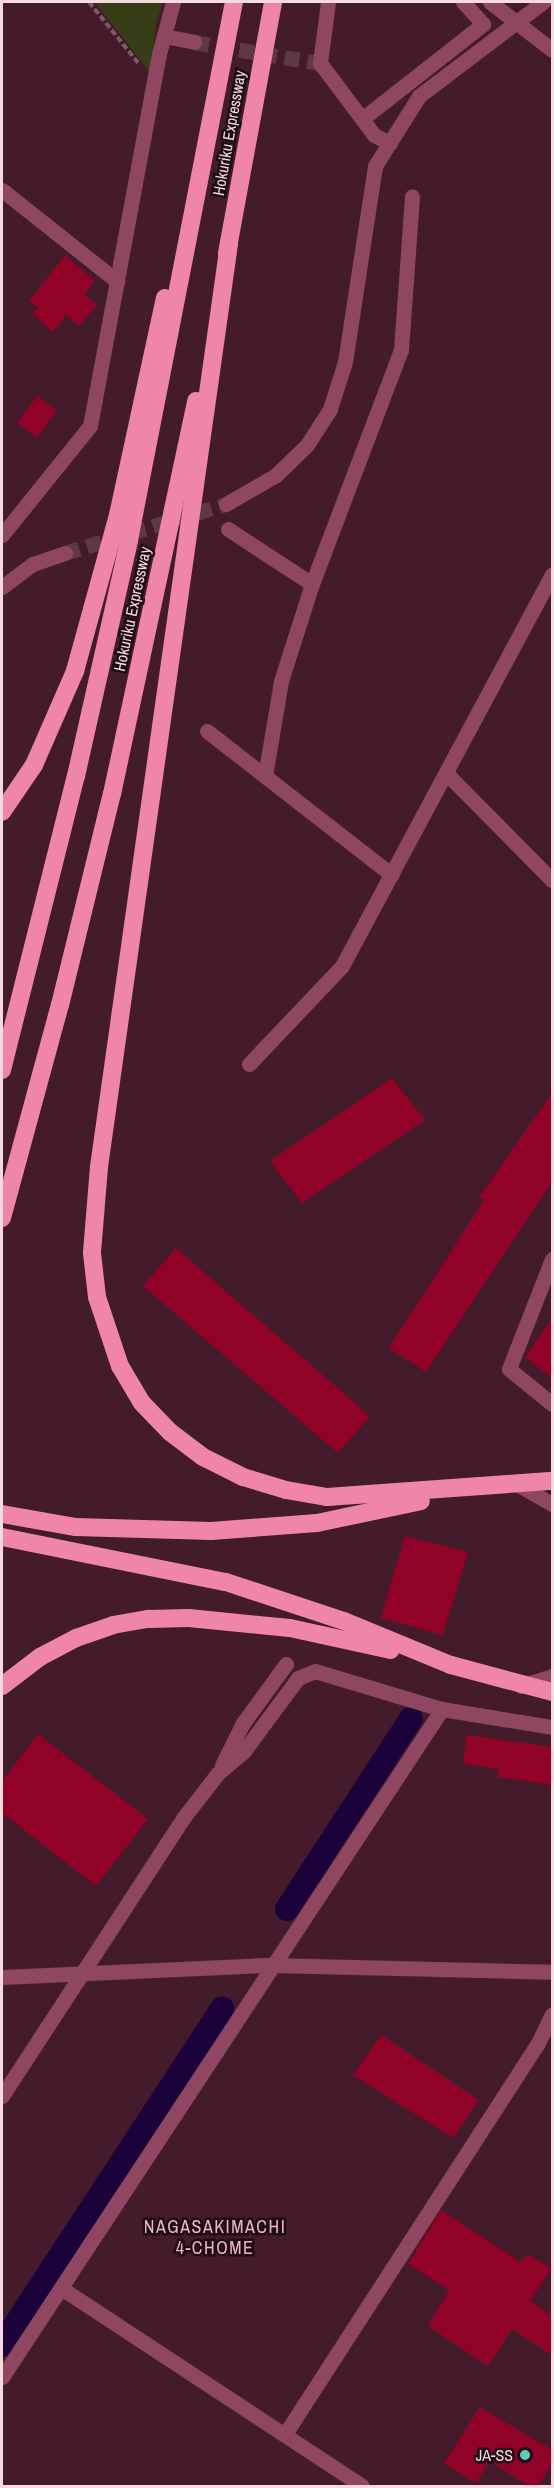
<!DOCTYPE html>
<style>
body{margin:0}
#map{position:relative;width:554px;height:2488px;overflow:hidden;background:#441b2b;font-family:"Archivo Narrow",sans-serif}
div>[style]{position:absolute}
.green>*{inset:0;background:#373e17}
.canal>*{height:24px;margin:-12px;padding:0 12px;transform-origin:12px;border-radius:12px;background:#1c023b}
.building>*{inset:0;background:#900227}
.minor-tunnel>*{height:15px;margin-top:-7.5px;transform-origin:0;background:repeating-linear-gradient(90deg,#5f3846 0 15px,transparent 0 23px)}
.path>*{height:4px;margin-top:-2px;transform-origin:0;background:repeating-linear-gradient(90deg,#7d5865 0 6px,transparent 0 9px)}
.minor>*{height:15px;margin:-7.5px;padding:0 7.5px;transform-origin:7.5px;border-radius:7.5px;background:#8e4661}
.highway>*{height:18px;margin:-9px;padding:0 9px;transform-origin:9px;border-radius:9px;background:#ef85ab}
.dots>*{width:16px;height:16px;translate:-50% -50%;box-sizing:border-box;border:3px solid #1f0d13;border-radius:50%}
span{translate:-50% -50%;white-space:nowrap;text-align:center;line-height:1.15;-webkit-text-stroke:5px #1f0d13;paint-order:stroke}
.street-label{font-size:16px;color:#f6dae2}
.poi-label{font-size:16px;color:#f6dae2}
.right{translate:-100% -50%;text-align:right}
.neighbourhood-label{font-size:18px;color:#ecb5c7;letter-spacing:1.5px}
.frame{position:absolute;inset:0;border:3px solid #f6dae2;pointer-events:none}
</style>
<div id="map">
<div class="green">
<div style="clip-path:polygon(98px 2px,163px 2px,156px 24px,151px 73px,95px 3px)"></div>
</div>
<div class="canal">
<div style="left:287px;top:1909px;width:227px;rotate:-56.9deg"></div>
<div style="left:2px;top:2345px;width:402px;rotate:-56.8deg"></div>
</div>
<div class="building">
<div style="clip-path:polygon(65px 255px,95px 281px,84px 294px,97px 305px,79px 326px,66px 315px,53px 332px,32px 314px,38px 308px,29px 301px)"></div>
<div style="clip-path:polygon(37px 396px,57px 410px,37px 438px,17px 423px)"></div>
<div style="clip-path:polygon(392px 1078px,425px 1120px,302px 1203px,270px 1161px)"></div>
<div style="clip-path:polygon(552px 1093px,552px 1182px,426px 1372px,389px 1348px,484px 1200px,479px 1197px)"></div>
<div style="clip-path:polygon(176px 1248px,370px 1416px,338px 1453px,143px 1286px)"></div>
<div style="clip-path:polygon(552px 1318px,552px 1377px,525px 1358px)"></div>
<div style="clip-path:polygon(405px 1536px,468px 1552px,443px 1635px,381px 1618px)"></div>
<div style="clip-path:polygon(38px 1734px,148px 1819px,96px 1886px,2px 1813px,2px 1781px)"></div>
<div style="clip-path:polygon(467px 1735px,552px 1747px,552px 1785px,498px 1777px,499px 1769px,463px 1764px)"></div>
<div style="clip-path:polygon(381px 2035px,479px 2100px,453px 2138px,353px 2075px)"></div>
<div style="clip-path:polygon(441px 2210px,521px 2262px,527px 2254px,552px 2268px,530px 2301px,552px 2316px,552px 2355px,512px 2329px,488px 2366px,428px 2326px,449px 2290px,408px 2264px)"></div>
<div style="clip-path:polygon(480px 2407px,552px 2450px,552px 2463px,538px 2487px,531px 2487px,490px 2461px,476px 2483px,444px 2463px)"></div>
</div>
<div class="minor-tunnel">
<div style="left:194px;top:42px;width:128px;rotate:9.5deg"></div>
<div style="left:65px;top:553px;width:168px;rotate:-16.9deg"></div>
</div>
<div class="path">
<div style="left:89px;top:2px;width:80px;rotate:51.1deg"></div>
</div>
<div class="minor">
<div style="left:328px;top:2px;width:62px;rotate:97.5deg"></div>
<div style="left:320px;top:63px;width:90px;rotate:53.1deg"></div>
<div style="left:374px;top:135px;width:18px;rotate:27deg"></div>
<div style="left:490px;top:2px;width:78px;rotate:37.7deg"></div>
<div style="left:164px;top:36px;width:31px;rotate:11deg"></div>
<div style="left:362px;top:119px;width:154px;rotate:-38.1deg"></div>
<div style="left:483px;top:24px;width:30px;rotate:-132deg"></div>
<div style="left:2px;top:190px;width:147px;rotate:38.4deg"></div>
<div style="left:226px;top:504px;width:58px;rotate:-30.1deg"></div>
<div style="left:276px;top:475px;width:43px;rotate:-44.1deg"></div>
<div style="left:307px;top:445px;width:43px;rotate:-57.4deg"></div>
<div style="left:330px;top:409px;width:49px;rotate:-72.3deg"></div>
<div style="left:345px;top:362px;width:198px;rotate:-81.3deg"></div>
<div style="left:375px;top:166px;width:83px;rotate:-57.8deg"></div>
<div style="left:419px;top:96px;width:156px;rotate:-37.2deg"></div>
<div style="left:228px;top:529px;width:100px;rotate:33.2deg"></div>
<div style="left:2px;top:535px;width:140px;rotate:-51.1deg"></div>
<div style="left:90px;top:426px;width:378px;rotate:-79.5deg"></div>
<div style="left:159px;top:54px;width:54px;rotate:-74.9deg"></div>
<div style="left:2px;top:587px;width:39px;rotate:-37deg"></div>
<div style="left:33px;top:564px;width:34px;rotate:-19deg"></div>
<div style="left:207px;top:731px;width:234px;rotate:37.9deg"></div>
<div style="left:447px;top:774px;width:149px;rotate:45.3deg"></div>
<div style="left:265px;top:776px;width:96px;rotate:-80.4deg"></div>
<div style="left:281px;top:681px;width:102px;rotate:-72.3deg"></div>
<div style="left:312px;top:584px;width:250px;rotate:-69.2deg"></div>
<div style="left:401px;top:350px;width:154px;rotate:-85.9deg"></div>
<div style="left:249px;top:1064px;width:135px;rotate:-46.5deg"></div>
<div style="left:342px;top:966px;width:444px;rotate:-61.8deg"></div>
<div style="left:552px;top:1259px;width:118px;rotate:111.4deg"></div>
<div style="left:509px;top:1369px;width:55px;rotate:39.1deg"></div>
<div style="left:515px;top:1483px;width:43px;rotate:29.6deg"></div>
<div style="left:521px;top:1686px;width:33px;rotate:-18deg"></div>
<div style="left:222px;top:1765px;width:47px;rotate:-63.4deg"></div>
<div style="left:243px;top:1723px;width:73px;rotate:-53.9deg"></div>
<div style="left:2px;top:1977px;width:269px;rotate:-2.6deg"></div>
<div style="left:271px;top:1965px;width:281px;rotate:1.4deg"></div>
<div style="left:2px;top:2096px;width:333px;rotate:-56.9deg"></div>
<div style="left:184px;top:1817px;width:56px;rotate:-52.3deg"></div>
<div style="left:218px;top:1773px;width:34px;rotate:-40deg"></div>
<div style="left:244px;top:1751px;width:91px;rotate:-53.5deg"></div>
<div style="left:298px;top:1678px;width:18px;rotate:-22deg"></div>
<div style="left:315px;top:1671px;width:133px;rotate:16.7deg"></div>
<div style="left:442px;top:1709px;width:111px;rotate:9.3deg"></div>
<div style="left:61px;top:2288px;width:360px;rotate:33.3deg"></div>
<div style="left:2px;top:2377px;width:800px;rotate:-56.63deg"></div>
<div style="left:285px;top:2434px;width:466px;rotate:-57.1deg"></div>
<div style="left:538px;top:2043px;width:32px;rotate:-64deg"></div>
</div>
<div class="highway">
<div style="left:229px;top:244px;width:932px;rotate:98.02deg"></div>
<div style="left:99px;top:1167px;width:86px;rotate:94.7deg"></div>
<div style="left:92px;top:1253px;width:44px;rotate:83.5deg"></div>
<div style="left:97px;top:1297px;width:73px;rotate:71.6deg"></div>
<div style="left:120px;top:1366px;width:43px;rotate:59.3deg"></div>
<div style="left:142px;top:1403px;width:40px;rotate:46deg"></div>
<div style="left:170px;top:1432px;width:41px;rotate:37.1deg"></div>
<div style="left:203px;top:1457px;width:45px;rotate:26.6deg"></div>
<div style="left:243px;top:1477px;width:45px;rotate:16.8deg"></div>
<div style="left:286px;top:1490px;width:42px;rotate:9.7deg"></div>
<div style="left:327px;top:1497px;width:226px;rotate:-4.1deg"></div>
<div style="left:227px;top:253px;width:255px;rotate:-79.6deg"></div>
<div style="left:2px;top:812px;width:57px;rotate:-55.8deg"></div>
<div style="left:34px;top:765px;width:103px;rotate:-66.4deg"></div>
<div style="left:75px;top:671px;width:162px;rotate:-74.6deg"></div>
<div style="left:118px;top:515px;width:222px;rotate:-77.8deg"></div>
<div style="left:2px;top:1070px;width:303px;rotate:-75.9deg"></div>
<div style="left:76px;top:776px;width:242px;rotate:-77.3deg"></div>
<div style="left:129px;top:540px;width:548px;rotate:-78.96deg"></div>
<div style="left:2px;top:1218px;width:221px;rotate:-74.8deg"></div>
<div style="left:60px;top:1005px;width:217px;rotate:-76.2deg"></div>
<div style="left:112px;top:794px;width:402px;rotate:-77.9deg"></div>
<div style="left:2px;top:1514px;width:75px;rotate:10deg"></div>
<div style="left:76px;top:1527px;width:135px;rotate:1.7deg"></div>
<div style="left:211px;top:1531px;width:106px;rotate:-4.3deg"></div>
<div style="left:317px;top:1523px;width:106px;rotate:-11.9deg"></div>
<div style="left:2px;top:1537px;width:228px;rotate:11.4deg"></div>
<div style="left:226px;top:1582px;width:124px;rotate:18.3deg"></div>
<div style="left:344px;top:1621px;width:116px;rotate:22.4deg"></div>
<div style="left:451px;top:1665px;width:105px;rotate:15deg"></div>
<div style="left:2px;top:1686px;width:48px;rotate:-37.3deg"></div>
<div style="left:40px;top:1657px;width:41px;rotate:-27.8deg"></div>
<div style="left:76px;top:1638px;width:39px;rotate:-19deg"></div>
<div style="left:113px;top:1625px;width:36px;rotate:-10deg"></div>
<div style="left:148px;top:1619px;width:41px;rotate:-1.4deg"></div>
<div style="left:189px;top:1618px;width:101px;rotate:5.7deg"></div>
<div style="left:290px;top:1628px;width:103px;rotate:12.3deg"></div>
</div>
<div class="dots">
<div style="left:525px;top:2455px;background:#5eceb7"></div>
</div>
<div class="street-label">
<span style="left:229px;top:133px;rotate:-80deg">Hokuriku Expressway</span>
<span style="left:132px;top:609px;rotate:-78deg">Hokuriku Expressway</span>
</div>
<div class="poi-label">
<span class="right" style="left:513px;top:2455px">JA-SS</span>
</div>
<div class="neighbourhood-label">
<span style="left:215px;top:2238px">NAGASAKIMACHI<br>4-CHOME</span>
</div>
<div class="frame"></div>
</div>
